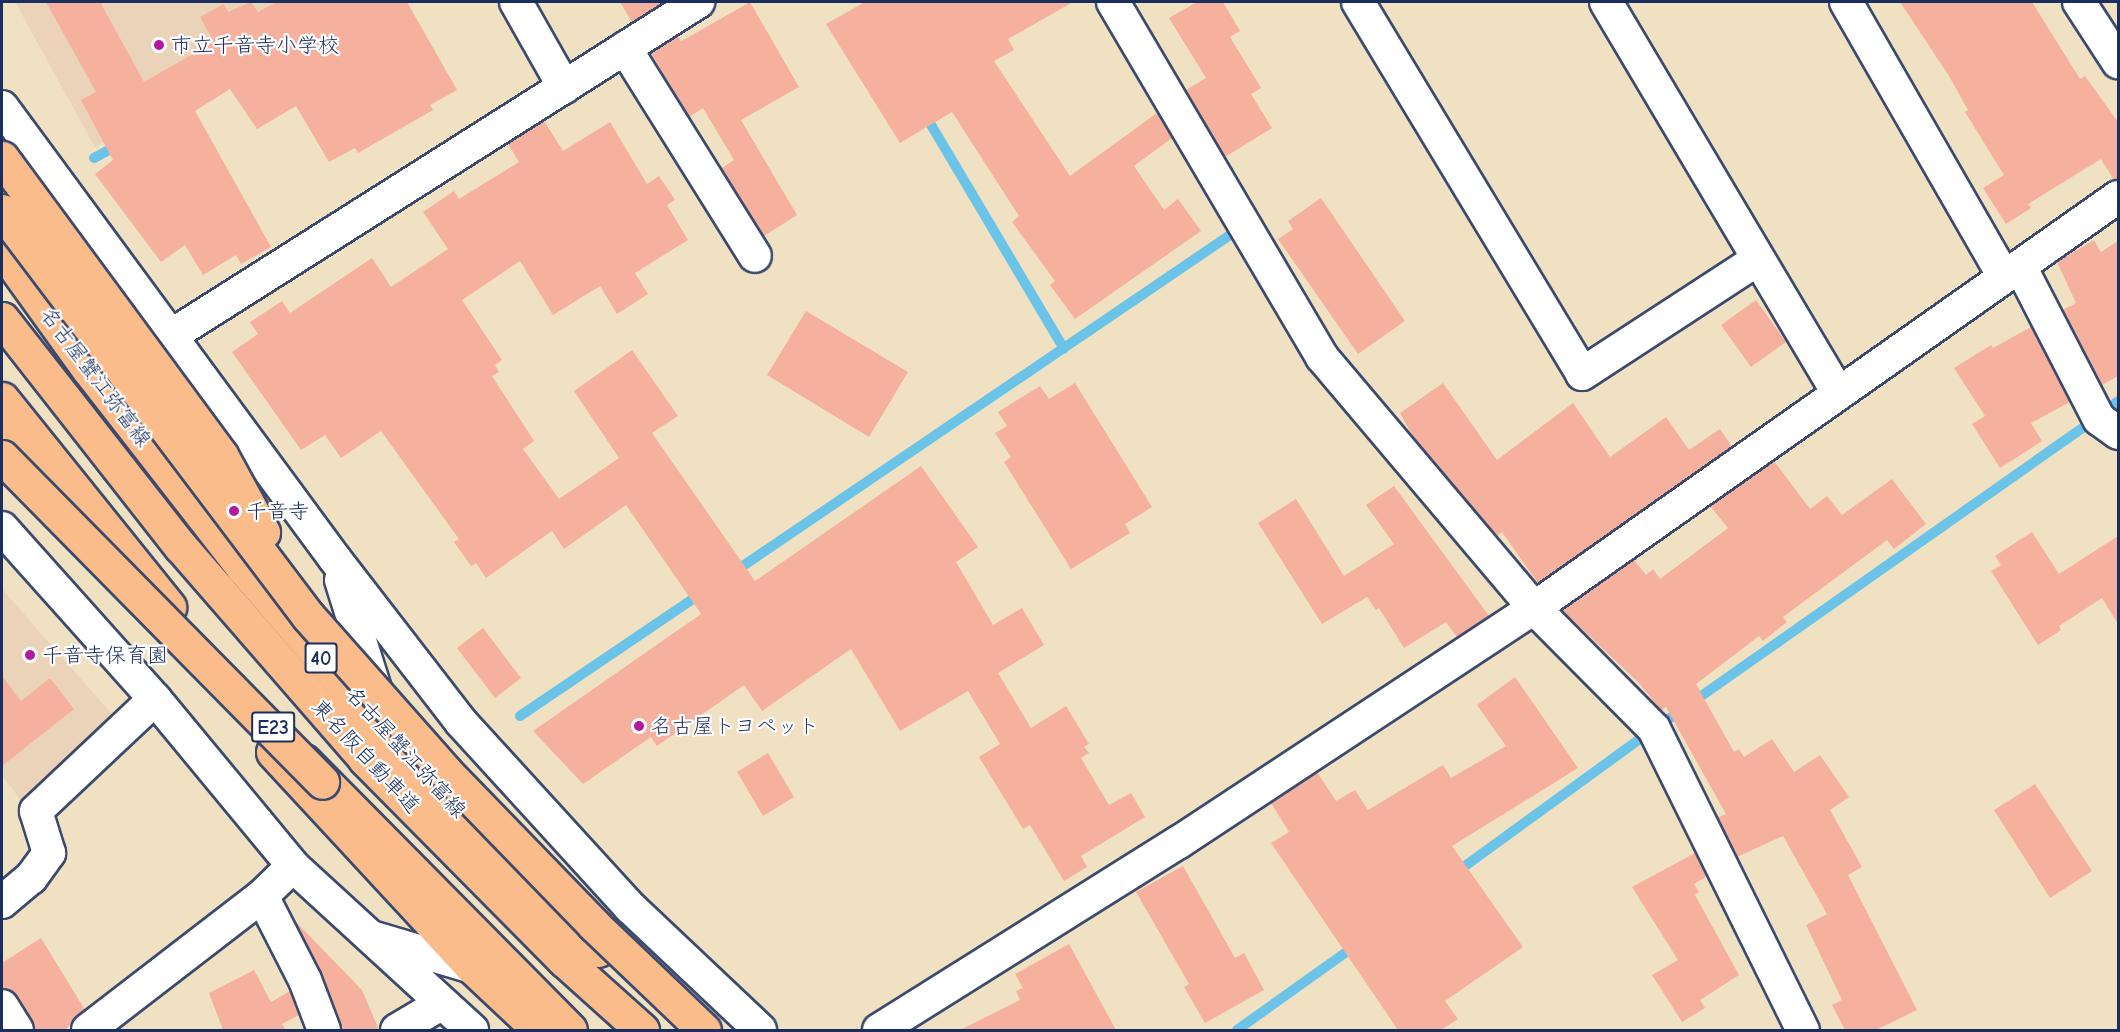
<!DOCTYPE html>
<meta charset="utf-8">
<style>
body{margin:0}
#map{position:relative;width:2120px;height:1032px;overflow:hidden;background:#f1e1c3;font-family:"Comic Neue","Klee One",sans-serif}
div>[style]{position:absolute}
.built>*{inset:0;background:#ebd3b9}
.stream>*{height:10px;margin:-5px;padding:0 5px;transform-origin:5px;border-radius:5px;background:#6bc4e8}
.building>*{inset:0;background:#f6b09e}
.roads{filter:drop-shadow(2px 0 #3b4a6d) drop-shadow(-2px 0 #3b4a6d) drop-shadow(0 2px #3b4a6d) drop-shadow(0 -2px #3b4a6d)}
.minor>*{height:32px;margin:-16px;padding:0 16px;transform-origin:16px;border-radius:16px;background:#fff}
.primary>*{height:33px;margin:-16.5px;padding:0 16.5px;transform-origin:16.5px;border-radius:16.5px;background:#fabc8b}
.motorway>*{height:33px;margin:-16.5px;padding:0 16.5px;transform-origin:16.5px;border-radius:16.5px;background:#fabc8b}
.bridges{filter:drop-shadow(2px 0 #3b4a6d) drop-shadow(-2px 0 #3b4a6d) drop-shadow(0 2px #3b4a6d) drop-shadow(0 -2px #3b4a6d)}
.motorway-bridge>*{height:33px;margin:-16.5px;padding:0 16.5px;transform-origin:16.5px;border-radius:16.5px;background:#fabc8b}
.dots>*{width:16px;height:16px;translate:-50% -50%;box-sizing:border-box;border:3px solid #fff;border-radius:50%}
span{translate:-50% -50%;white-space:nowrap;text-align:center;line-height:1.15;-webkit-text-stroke:4.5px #fff;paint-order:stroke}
.shield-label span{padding:2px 4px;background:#fff;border:2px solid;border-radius:4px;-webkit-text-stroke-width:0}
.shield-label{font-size:20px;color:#1b2f5e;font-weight:700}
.poi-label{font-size:21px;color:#1b2f5e}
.left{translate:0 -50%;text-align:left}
.street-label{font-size:21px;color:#1b2f5e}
.frame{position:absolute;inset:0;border:3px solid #1b2f5e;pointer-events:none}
</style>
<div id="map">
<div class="built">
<div style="clip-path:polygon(15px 2px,357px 2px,95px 147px)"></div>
<div style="clip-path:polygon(2px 589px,117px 720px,33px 801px,22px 802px,2px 775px)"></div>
</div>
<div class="stream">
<div style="left:924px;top:113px;width:274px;rotate:59.3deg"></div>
<div style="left:94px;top:158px;width:30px;rotate:-28deg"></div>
<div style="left:2104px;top:412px;width:18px;rotate:-38deg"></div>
<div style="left:734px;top:572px;width:607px;rotate:-34.19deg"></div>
<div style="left:520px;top:716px;width:221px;rotate:-34.1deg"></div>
<div style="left:1663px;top:723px;width:523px;rotate:-35.12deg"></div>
<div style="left:1454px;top:874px;width:230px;rotate:-36deg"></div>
<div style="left:1237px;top:1030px;width:146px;rotate:-35.5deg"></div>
</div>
<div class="building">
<div style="clip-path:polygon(46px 2px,100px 2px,144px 82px,214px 42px,200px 17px,224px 4px,228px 12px,251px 2px,258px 12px,277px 2px,407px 2px,457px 90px,430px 105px,433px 110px,358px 153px,355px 148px,329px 162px,296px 106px,257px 129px,230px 89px,195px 111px,271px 247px,241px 264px,236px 255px,203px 275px,185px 245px,161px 262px,95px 174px,113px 160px,81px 100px,96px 92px)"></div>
<div style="clip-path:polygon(620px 2px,658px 2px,660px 5px,632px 22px)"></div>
<div style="clip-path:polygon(750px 2px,799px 87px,741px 120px,797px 215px,764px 236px,722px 168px,734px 160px,703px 108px,689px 117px,651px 53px,678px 36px,681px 41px,687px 38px)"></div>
<div style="clip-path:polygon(865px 2px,1073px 2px,1008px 39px,1014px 50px,994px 61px,1070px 176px,1157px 113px,1172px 138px,1134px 166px,1164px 210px,1178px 199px,1201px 231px,1075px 319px,1050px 285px,1055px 281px,1012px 222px,1019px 216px,952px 112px,900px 143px,826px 24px)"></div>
<div style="clip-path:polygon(1197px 2px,1223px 2px,1240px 31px,1230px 37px,1261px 88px,1251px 94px,1272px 128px,1225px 157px,1186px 90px,1206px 78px,1169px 18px)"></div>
<div style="clip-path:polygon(1900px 2px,2032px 2px,2080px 79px,2085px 76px,2118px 122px,2118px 179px,2114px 180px,2101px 159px,2028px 204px,2031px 208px,2006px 224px,1983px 188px,2004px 175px,1965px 112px,1968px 110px,1949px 76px)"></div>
<div style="clip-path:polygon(544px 121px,563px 151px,610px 122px,647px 184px,659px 176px,675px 200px,667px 205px,688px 240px,635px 273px,648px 294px,617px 314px,600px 286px,553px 315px,520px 261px,462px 300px,502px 360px,495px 365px,499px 372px,492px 376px,534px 441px,523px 449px,559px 499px,619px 458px,574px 391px,632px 350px,678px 416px,652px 433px,755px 581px,921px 466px,978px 547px,956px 562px,993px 625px,1022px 608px,1044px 645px,998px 673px,1031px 728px,1066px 706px,1089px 744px,1084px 747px,1089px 753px,1081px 758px,1109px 805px,1131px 793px,1145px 817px,1081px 856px,1087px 867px,1064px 881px,1030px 825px,1023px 829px,979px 757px,1000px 744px,968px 691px,900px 731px,851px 649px,762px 711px,744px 685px,657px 746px,651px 737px,583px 784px,533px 731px,701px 614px,626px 505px,564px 549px,552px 531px,486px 578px,476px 563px,471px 566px,454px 542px,459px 539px,381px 431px,341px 458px,325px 435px,301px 450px,232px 352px,258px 334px,250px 322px,282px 301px,290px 313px,372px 258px,391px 287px,448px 249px,423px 212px,454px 191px,459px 199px,519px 162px,508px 144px)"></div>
<div style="clip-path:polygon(1321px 198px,1405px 321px,1358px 354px,1278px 239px,1293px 229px,1288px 221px)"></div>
<div style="clip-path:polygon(2094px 240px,2101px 252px,2118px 241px,2118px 376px,2102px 385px,2063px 310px,2076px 303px,2057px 262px)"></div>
<div style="clip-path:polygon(1756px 300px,1786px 342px,1751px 367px,1721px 325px)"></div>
<div style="clip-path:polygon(806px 311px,908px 372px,869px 437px,767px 375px)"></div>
<div style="clip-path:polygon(2031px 327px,2070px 402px,2031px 423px,2042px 441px,2000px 468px,1972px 424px,1985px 416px,1954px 368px,1991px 345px,1993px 348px)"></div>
<div style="clip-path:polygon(1075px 383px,1152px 507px,1125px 524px,1130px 533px,1071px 569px,1004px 462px,1011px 457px,995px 433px,1007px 426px,998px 412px,1040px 386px,1049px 399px)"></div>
<div style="clip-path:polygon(1443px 383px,1497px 460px,1573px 403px,1610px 457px,1666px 417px,1689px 450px,1720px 429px,1732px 447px,1538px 583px,1502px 532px,1497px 536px,1412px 435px,1400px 413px)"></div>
<div style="clip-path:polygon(1774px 461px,1810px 509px,1827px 496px,1842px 515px,1892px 479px,1926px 524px,1894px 549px,1887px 540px,1783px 617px,1787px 622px,1763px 641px,1759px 636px,1696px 684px,1734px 752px,1739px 749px,1744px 757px,1772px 739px,1794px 772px,1820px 755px,1849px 797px,1830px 810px,1862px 867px,1848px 875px,1917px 1010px,1876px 1030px,1845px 1030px,1832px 1005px,1842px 1000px,1806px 925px,1827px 914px,1783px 836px,1737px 857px,1718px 817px,1726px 814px,1666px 707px,1661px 710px,1638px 682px,1562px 610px,1634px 560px,1646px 575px,1653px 569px,1660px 579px,1728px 528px,1710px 506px)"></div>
<div style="clip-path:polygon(1394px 486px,1489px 616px,1457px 637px,1446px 622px,1404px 648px,1379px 608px,1376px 610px,1367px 597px,1322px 624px,1258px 523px,1296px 499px,1344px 576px,1394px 544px,1366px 505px)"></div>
<div style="clip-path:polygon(2032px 532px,2059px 574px,2118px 536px,2118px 624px,2102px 598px,2059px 626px,2061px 630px,2038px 645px,1991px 571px,2001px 565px,1995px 556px)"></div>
<div style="clip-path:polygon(483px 628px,521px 678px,495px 698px,457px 648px)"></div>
<div style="clip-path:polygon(2px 676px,21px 701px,50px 678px,74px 709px,2px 766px)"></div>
<div style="clip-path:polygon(1515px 677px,1578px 768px,1452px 846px,1523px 947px,1445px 1001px,1458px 1019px,1441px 1030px,1398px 1030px,1271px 843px,1289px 832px,1271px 803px,1317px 772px,1336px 801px,1355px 790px,1368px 810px,1443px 765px,1451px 778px,1506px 746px,1477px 705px)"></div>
<div style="clip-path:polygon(768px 753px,794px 797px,763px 816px,737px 772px)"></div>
<div style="clip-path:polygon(2035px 784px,2092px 871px,2050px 898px,1994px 810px)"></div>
<div style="clip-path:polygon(1695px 853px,1707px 876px,1694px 884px,1699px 892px,1695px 895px,1739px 975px,1700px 1000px,1705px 1008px,1682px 1022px,1652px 975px,1678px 960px,1632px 887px)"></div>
<div style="clip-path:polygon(1183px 866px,1235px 958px,1244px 953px,1264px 990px,1205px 1023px,1184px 987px,1189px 984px,1136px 892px)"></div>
<div style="clip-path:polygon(295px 921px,362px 990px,379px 1030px,342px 1030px,322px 973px)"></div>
<div style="clip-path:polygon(41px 938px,85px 1010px,65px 1030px,35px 1030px,17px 996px,2px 988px,2px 963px)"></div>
<div style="clip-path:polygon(1069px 944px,1116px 1030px,960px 1030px,1020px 1000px,1016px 991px,1023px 988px,1015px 974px)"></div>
<div style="clip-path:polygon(254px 970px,271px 1002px,290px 991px,299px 1015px,282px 1024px,286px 1030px,223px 1030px,209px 993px)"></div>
</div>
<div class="roads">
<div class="minor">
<div style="left:516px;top:2px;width:98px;rotate:60.5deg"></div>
<div style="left:1113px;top:2px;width:412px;rotate:59.5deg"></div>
<div style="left:1322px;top:357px;width:329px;rotate:49.8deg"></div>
<div style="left:1534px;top:608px;width:170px;rotate:45.2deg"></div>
<div style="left:1654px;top:729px;width:336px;rotate:63.7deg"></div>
<div style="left:1358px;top:2px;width:434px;rotate:58.9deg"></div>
<div style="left:1582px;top:374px;width:209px;rotate:-33.1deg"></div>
<div style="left:1606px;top:2px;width:455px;rotate:59.3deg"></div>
<div style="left:1846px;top:2px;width:317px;rotate:60.1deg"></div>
<div style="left:2079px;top:2px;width:72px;rotate:57deg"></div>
<div style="left:625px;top:48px;width:245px;rotate:58deg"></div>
<div style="left:2px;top:107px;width:561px;rotate:53.62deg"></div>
<div style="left:335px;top:559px;width:206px;rotate:52.3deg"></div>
<div style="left:461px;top:722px;width:251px;rotate:47.6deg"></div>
<div style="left:630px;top:907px;width:179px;rotate:43.4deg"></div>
<div style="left:2020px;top:266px;width:172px;rotate:62.7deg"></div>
<div style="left:2099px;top:419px;width:24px;rotate:36deg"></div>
<div style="left:153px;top:343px;width:21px;rotate:-23deg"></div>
<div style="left:172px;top:335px;width:623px;rotate:-32.34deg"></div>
<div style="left:2px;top:528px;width:229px;rotate:48.2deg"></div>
<div style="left:155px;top:699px;width:217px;rotate:50.4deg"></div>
<div style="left:293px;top:866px;width:243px;rotate:42.5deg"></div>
<div style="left:341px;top:580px;width:121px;rotate:72.6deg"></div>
<div style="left:262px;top:896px;width:94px;rotate:62.9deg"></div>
<div style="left:305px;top:980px;width:53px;rotate:69.2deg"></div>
<div style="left:2px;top:902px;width:38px;rotate:-40deg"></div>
<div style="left:31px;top:878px;width:31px;rotate:-54deg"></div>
<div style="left:49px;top:853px;width:44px;rotate:-107.2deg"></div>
<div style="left:36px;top:811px;width:163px;rotate:-43.3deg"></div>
<div style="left:375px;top:938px;width:101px;rotate:16.6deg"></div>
<div style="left:2px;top:1006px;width:28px;rotate:58deg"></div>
<div style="left:88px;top:1030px;width:220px;rotate:-37.6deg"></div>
<div style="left:262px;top:896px;width:43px;rotate:-44.1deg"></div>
<div style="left:397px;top:1030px;width:51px;rotate:-30.6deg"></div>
<div style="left:879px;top:1030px;width:354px;rotate:-32.1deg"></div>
<div style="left:1179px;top:842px;width:425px;rotate:-33.4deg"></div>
<div style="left:1534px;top:608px;width:714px;rotate:-35.14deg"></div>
</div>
<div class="primary">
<div style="left:2px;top:249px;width:149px;rotate:54.3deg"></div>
<div style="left:89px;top:370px;width:251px;rotate:52.1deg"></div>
<div style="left:243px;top:568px;width:223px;rotate:49.2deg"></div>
<div style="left:389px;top:737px;width:202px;rotate:46.4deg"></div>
<div style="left:528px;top:883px;width:97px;rotate:43.7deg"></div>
<div style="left:2px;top:430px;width:69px;rotate:50.3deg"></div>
<div style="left:273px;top:752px;width:293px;rotate:47.2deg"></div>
<div style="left:472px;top:967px;width:92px;rotate:43.2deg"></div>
</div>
<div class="motorway">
<div style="left:2px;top:319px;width:290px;rotate:51.9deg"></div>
<div style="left:181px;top:547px;width:281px;rotate:49deg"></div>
<div style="left:365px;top:759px;width:283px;rotate:45.3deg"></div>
<div style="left:564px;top:960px;width:105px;rotate:41.9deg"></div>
<div style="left:2px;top:399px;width:267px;rotate:51.2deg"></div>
<div style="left:304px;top:761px;width:378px;rotate:45.3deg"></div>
</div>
</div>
<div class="bridges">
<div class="motorway-bridge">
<div style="left:2px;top:158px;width:369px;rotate:53.6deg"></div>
<div style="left:221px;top:455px;width:88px;rotate:61.4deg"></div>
<div style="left:2px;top:211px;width:508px;rotate:52.93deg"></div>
<div style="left:308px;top:616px;width:207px;rotate:48.5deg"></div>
<div style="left:445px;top:771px;width:214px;rotate:45.9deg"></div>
<div style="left:594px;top:925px;width:152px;rotate:43.7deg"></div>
<div style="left:2px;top:457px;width:456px;rotate:45.4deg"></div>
</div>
</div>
<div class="dots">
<div style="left:159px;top:45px;background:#b5179e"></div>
<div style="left:234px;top:511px;background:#b5179e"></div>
<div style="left:30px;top:655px;background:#b5179e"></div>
<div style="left:639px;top:726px;background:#b5179e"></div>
</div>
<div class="shield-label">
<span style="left:321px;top:658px">40</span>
<span style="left:273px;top:727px">E23</span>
</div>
<div class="poi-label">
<span class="left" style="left:171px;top:45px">市立千音寺小学校</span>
<span class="left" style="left:246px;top:511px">千音寺</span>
<span class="left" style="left:42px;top:655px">千音寺保育園</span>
<span class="left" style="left:651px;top:726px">名古屋トヨペット</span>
</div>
<div class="street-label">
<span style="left:96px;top:377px;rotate:53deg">名古屋蟹江弥富線</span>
<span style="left:406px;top:752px;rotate:48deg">名古屋蟹江弥富線</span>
<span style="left:366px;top:756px;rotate:47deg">東名阪自動車道</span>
</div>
<div class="frame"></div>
</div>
